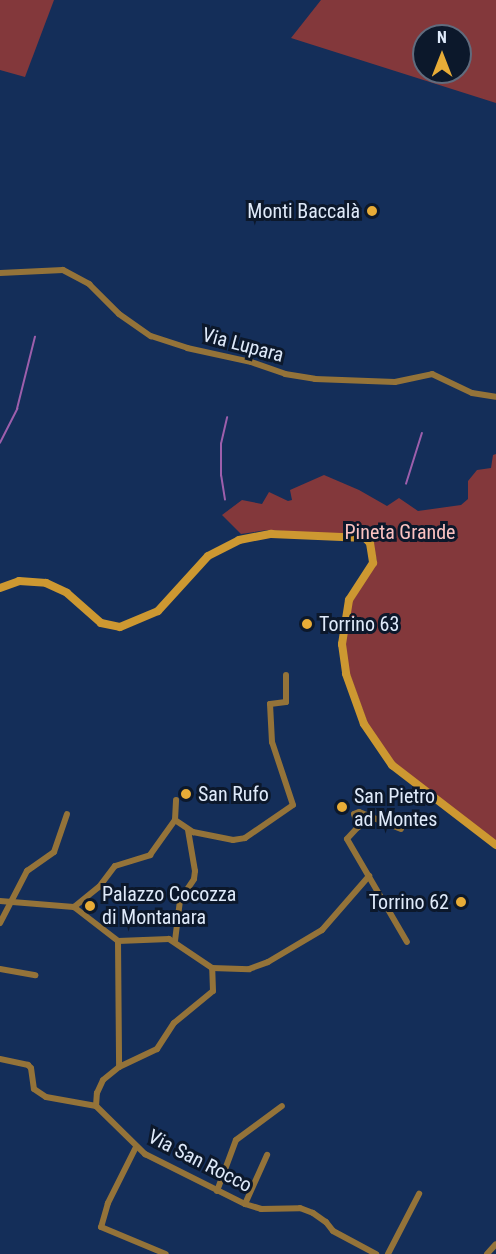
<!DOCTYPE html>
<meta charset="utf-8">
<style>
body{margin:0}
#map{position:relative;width:496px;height:1254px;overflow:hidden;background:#142e59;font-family:"Roboto Condensed",sans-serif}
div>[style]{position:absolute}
.green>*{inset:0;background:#83383b}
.stream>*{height:1.5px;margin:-0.75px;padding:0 0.75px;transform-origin:0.75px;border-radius:0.75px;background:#9d5fac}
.street>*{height:6px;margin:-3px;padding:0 3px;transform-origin:3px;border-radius:3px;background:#947339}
.secondary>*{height:8px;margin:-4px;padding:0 4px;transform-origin:4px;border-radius:4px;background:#cd9831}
.dots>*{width:16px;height:16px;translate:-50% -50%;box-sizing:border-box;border:3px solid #0c182b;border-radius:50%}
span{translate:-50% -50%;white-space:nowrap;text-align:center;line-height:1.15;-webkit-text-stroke:6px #0c182b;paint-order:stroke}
.poi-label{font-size:20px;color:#dfeafa}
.right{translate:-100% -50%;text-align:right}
.left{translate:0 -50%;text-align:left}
.street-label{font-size:20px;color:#dfeafa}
.park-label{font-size:20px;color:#fbc2c1}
.north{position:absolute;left:412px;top:24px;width:60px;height:60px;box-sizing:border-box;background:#0c182b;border:2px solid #606c7e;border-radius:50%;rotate:0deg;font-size:16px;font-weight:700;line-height:24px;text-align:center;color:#dfeafa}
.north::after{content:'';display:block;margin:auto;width:21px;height:27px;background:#e8ac37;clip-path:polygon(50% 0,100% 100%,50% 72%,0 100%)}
</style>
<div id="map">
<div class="green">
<div style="clip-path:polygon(0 0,54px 0,25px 77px,0 70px)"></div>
<div style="clip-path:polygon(evenodd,321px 0,496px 0,496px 103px,291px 38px,321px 0,424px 36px,460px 36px,460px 72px,424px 72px,424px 36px)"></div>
<div style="clip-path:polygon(496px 454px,496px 842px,397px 767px,369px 727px,349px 672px,345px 646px,350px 605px,377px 562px,372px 539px,368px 536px,267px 530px,241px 534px,222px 515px,242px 500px,262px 504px,269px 492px,288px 501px,292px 500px,290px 490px,324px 475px,359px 490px,387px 506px,399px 498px,418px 511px,461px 505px,468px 499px,468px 481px,477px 470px,491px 468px,493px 455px)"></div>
</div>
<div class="stream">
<div style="left:0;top:443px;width:38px;rotate:-63deg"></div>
<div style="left:17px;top:409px;width:74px;rotate:-76deg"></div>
<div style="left:406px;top:484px;width:53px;rotate:-72.6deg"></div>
<div style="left:225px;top:500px;width:24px;rotate:-99deg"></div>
<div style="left:221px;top:476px;width:32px;rotate:-90deg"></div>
<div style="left:221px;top:444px;width:27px;rotate:-77deg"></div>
</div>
<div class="street">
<div style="left:0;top:273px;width:63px;rotate:-2.7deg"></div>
<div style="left:63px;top:270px;width:30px;rotate:28deg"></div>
<div style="left:89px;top:284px;width:42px;rotate:45deg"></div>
<div style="left:119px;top:314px;width:39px;rotate:35deg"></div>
<div style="left:151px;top:336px;width:38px;rotate:18deg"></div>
<div style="left:187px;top:348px;width:66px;rotate:12.3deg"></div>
<div style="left:251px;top:362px;width:36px;rotate:19deg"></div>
<div style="left:285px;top:374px;width:30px;rotate:9deg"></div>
<div style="left:315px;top:379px;width:80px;rotate:2.1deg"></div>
<div style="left:395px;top:382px;width:38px;rotate:-12deg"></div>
<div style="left:432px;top:374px;width:44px;rotate:25.4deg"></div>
<div style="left:472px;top:393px;width:24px;rotate:9deg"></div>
<div style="left:175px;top:820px;width:22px;rotate:34deg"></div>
<div style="left:193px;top:832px;width:41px;rotate:11.3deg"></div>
<div style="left:233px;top:840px;width:12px;rotate:-9deg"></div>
<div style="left:245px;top:838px;width:58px;rotate:-34.5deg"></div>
<div style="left:293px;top:805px;width:66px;rotate:-108.4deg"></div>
<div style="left:272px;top:742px;width:38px;rotate:-93deg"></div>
<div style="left:270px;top:704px;width:16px;rotate:-7deg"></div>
<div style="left:286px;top:702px;width:27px;rotate:-90deg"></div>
<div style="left:175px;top:820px;width:20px;rotate:-87deg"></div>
<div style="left:401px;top:829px;width:45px;rotate:-158deg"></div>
<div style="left:359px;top:812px;width:5px;rotate:158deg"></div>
<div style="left:354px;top:814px;width:14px;rotate:73deg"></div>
<div style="left:358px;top:827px;width:16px;rotate:133deg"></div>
<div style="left:347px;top:839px;width:119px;rotate:59.8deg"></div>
<div style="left:0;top:901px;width:74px;rotate:4.6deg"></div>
<div style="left:74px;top:907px;width:56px;rotate:37.7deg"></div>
<div style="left:74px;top:907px;width:32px;rotate:-39deg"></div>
<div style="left:99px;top:887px;width:26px;rotate:-53deg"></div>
<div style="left:115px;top:866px;width:37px;rotate:-17deg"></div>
<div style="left:150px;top:855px;width:43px;rotate:-54.5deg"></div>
<div style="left:0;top:923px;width:59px;rotate:-62.6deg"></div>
<div style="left:27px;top:871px;width:33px;rotate:-35deg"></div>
<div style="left:54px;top:852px;width:40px;rotate:-71.1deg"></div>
<div style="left:118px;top:941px;width:51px;rotate:-2.2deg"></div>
<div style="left:169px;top:939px;width:52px;rotate:34deg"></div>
<div style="left:212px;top:968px;width:37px;rotate:2deg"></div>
<div style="left:249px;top:969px;width:20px;rotate:-20deg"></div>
<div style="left:268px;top:962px;width:63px;rotate:-30.7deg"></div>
<div style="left:322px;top:930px;width:72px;rotate:-49deg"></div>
<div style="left:118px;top:941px;width:126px;rotate:89.5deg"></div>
<div style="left:175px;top:941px;width:41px;rotate:-83deg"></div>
<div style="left:180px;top:900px;width:25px;rotate:-56deg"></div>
<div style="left:194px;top:879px;width:8px;rotate:-83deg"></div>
<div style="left:195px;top:871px;width:42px;rotate:-99.7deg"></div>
<div style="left:0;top:969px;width:36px;rotate:10deg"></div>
<div style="left:0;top:1059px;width:29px;rotate:12deg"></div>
<div style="left:28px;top:1065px;width:4px;rotate:45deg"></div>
<div style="left:31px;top:1068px;width:21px;rotate:82deg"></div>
<div style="left:34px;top:1089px;width:14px;rotate:34deg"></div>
<div style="left:46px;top:1097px;width:51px;rotate:10.2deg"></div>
<div style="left:96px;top:1106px;width:69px;rotate:44.4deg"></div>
<div style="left:145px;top:1154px;width:112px;rotate:26.6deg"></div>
<div style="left:245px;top:1204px;width:17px;rotate:17deg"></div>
<div style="left:261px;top:1209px;width:39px;rotate:-1deg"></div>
<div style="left:300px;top:1208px;width:14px;rotate:21deg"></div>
<div style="left:313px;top:1213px;width:16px;rotate:35deg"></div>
<div style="left:326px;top:1222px;width:11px;rotate:52deg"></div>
<div style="left:333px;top:1231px;width:49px;rotate:28.1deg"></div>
<div style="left:96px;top:1106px;width:13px;rotate:-86deg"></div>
<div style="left:97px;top:1093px;width:14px;rotate:-65deg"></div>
<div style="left:103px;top:1080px;width:21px;rotate:-39deg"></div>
<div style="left:119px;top:1067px;width:42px;rotate:-25.3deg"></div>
<div style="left:157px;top:1049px;width:31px;rotate:-57deg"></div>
<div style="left:174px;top:1023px;width:50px;rotate:-39.4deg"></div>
<div style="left:213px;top:991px;width:23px;rotate:-92deg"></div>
<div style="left:136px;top:1147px;width:63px;rotate:116.6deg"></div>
<div style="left:108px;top:1203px;width:25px;rotate:106deg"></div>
<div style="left:101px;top:1227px;width:70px;rotate:22.6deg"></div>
<div style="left:217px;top:1191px;width:54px;rotate:-69.6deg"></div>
<div style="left:236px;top:1140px;width:57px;rotate:-36.5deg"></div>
<div style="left:245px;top:1204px;width:54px;rotate:-65.8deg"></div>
<div style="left:388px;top:1254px;width:68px;rotate:-62.7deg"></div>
<div style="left:487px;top:1254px;width:13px;rotate:-48deg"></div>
</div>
<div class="secondary">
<div style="left:0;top:588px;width:20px;rotate:-20deg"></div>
<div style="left:19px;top:581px;width:27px;rotate:4deg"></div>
<div style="left:46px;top:583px;width:23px;rotate:25deg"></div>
<div style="left:67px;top:593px;width:45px;rotate:41.4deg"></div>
<div style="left:101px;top:623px;width:19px;rotate:12deg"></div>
<div style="left:120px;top:627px;width:41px;rotate:-22.8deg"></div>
<div style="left:158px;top:611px;width:74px;rotate:-47.7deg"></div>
<div style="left:208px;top:556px;width:35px;rotate:-27deg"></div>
<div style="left:239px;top:540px;width:33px;rotate:-11deg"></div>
<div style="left:271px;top:534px;width:94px;rotate:2.4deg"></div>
<div style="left:365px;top:538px;width:7px;rotate:45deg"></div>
<div style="left:370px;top:543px;width:20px;rotate:81deg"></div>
<div style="left:373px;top:563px;width:44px;rotate:123deg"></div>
<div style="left:349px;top:600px;width:45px;rotate:99deg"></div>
<div style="left:342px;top:644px;width:30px;rotate:82deg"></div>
<div style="left:346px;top:674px;width:53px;rotate:70.2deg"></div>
<div style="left:364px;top:724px;width:50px;rotate:55.7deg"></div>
<div style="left:392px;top:765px;width:131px;rotate:37.6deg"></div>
</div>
<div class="dots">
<div style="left:372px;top:211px;background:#e8ac37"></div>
<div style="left:307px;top:624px;background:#e8ac37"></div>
<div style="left:186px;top:794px;background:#e8ac37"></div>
<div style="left:342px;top:807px;background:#e8ac37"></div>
<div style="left:461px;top:902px;background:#e8ac37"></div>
<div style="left:90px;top:906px;background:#e8ac37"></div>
</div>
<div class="poi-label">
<span class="right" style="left:360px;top:211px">Monti Baccalà</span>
<span class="left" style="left:319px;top:624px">Torrino 63</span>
<span class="left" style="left:198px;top:794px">San Rufo</span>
<span class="left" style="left:354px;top:808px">San Pietro<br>ad Montes</span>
<span class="left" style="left:102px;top:906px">Palazzo Cocozza<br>di Montanara</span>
<span class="right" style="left:449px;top:902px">Torrino 62</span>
</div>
<div class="street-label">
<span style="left:243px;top:345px;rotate:15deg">Via Lupara</span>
<span style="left:200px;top:1161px;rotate:27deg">Via San Rocco</span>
</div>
<div class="park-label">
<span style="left:400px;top:532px">Pineta Grande</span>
</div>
<div class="north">N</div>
</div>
